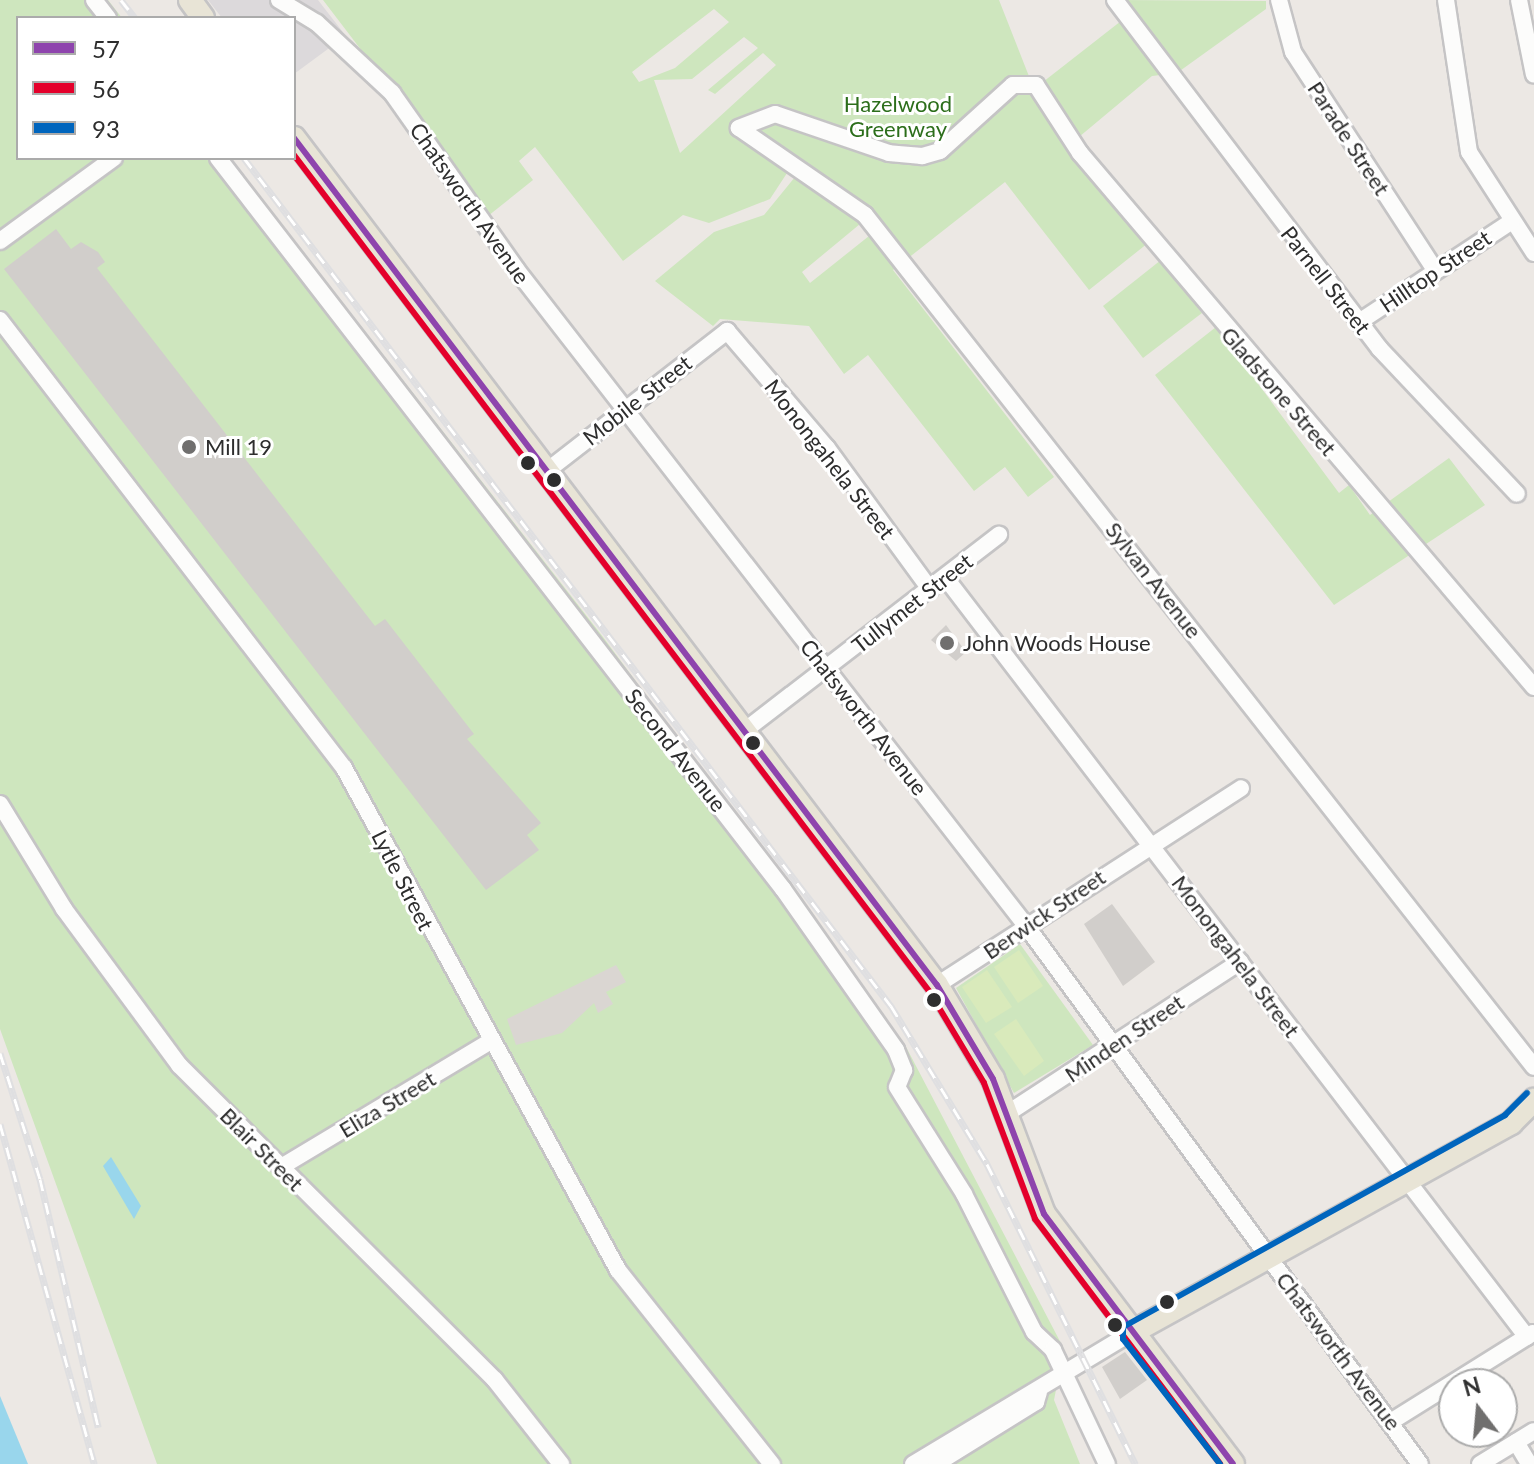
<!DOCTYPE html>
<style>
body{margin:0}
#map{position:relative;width:1534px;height:1464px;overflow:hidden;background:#ece8e4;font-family:Lato,sans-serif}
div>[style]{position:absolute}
.industrial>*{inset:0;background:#dcd9db}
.green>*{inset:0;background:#cee6be}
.pitch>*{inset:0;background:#d9eabb}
.plaza>*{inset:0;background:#dad6d2}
.water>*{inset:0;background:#99d6ec}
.building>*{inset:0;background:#d1cecb}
.roads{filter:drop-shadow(2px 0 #c5c4c5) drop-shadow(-2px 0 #c5c4c5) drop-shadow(0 2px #c5c4c5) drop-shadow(0 -2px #c5c4c5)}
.minor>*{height:16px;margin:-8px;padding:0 8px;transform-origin:8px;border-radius:8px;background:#fcfcfb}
.major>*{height:22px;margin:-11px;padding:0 11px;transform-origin:11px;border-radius:11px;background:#e8e4d6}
.rail>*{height:7px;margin-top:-3.5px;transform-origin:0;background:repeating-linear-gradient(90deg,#fff 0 12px,#dfdfe1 0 24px);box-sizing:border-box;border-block:2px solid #dfdfe1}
.bus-1>*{height:6px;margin:-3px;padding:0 3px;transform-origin:3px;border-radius:3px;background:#8e44ad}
.bus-2>*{height:6px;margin:-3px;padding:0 3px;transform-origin:3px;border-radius:3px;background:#e4002b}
.bus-3>*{height:6px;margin:-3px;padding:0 3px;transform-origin:3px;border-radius:3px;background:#0065bd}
.dots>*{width:22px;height:22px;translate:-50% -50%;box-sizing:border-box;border:4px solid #fff;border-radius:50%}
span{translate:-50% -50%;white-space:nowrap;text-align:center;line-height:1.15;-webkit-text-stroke:6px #fff;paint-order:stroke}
.park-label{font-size:22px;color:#2c6e1b}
.street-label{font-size:22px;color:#2e2e2e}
.poi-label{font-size:22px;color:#2e2e2e}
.left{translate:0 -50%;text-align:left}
.legend{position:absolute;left:16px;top:16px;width:280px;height:144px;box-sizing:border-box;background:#fff;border:2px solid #ababab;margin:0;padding:10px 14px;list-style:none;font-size:24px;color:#2e2e2e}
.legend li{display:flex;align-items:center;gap:16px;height:40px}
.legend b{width:40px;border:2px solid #ababab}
.north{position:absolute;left:1438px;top:1368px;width:80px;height:80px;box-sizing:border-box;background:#fff;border:2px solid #ababab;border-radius:50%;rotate:344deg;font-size:22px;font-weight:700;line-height:32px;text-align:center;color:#2e2e2e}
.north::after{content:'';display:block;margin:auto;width:28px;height:36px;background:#706f6e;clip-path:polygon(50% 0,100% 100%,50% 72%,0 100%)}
</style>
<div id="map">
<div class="industrial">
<div style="clip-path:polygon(208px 0,318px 0,356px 49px,343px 59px,332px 46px,294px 74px,294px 18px,222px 18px)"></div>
</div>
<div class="green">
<div style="clip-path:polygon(0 0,108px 0,122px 18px,18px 18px,18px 158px,230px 158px,603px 637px,905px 1045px,1064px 1349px,1054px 1400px,1080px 1464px,157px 1464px,0 1029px)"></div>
<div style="clip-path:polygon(evenodd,323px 0,999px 0,1034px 89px,1130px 14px,1120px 0,1266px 1px,1266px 9px,1177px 73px,1152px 76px,1067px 147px,1148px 243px,1089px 290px,1005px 182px,893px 270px,1054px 477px,1028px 497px,1005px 467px,974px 491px,868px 355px,844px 374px,809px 326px,720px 319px,713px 326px,655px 281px,714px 232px,764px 215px,795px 177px,789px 170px,770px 199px,709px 223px,683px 215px,623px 261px,535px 147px,519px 161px,533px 180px,488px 216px,323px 0,714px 9px,729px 22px,675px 68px,639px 82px,632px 72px,714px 9px,323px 0,744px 37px,758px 48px,708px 90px,715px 94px,763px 53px,776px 65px,680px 153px,654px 80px,692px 79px,744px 37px,323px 0,860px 224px,869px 236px,810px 283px,802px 272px,860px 224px)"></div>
<div style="clip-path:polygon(1161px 260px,1202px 313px,1143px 358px,1103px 306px)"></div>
<div style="clip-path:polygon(1216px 327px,1339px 493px,1349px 485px,1370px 515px,1449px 458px,1485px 505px,1334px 605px,1155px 375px)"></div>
<div style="clip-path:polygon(1020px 944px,1093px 1045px,1014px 1093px,956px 988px)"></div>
</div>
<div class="pitch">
<div style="clip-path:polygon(1019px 950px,1043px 986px,1018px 1003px,994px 967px)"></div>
<div style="clip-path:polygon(987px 970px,1012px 1007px,986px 1023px,962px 987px)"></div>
<div style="clip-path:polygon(1016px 1019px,1044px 1061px,1024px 1076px,994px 1034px)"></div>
</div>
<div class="plaza">
<div style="clip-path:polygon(616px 965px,626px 982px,606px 992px,613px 1004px,598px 1013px,594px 1003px,562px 1033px,516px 1045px,507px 1019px)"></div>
</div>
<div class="water">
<div style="clip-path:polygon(111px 1157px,141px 1206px,134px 1219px,103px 1166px)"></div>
<div style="clip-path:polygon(0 1396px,28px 1464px,0 1464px)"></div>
</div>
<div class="building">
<div style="clip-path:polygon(56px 229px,71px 249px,81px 242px,98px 252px,105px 262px,97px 268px,375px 626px,385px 619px,474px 734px,467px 739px,541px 823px,527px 835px,539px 850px,486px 890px,4px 269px)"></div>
<div style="clip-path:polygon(946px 625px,966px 652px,956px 661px,931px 640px)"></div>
<div style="clip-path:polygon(1112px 904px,1155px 962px,1123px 986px,1084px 924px)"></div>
<div style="clip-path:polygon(1125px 1352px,1147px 1380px,1120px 1399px,1102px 1367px)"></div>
</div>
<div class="roads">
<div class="minor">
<div style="left:94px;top:0;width:23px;rotate:52deg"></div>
<div style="left:279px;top:0;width:44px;rotate:31.2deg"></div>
<div style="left:317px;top:23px;width:103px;rotate:43deg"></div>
<div style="left:392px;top:93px;width:215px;rotate:54.8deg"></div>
<div style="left:516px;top:269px;width:833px;rotate:52.17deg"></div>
<div style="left:1027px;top:927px;width:665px;rotate:53.8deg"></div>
<div style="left:1115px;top:0;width:438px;rotate:52.8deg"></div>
<div style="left:1380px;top:349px;width:199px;rotate:46.6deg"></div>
<div style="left:1279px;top:0;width:54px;rotate:74.9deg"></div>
<div style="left:1293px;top:52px;width:260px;rotate:56.9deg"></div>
<div style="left:1446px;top:0;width:154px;rotate:81.4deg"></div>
<div style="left:1469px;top:152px;width:120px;rotate:57.2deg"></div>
<div style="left:1519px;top:0;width:76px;rotate:78.7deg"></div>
<div style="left:218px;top:158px;width:924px;rotate:52.3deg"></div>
<div style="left:783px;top:889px;width:197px;rotate:54.9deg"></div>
<div style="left:896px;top:1050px;width:22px;rotate:68deg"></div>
<div style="left:904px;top:1070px;width:18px;rotate:112deg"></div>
<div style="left:897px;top:1087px;width:126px;rotate:57.9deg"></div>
<div style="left:964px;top:1194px;width:155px;rotate:63.1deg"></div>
<div style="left:1034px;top:1332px;width:26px;rotate:43deg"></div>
<div style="left:1053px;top:1350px;width:126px;rotate:64.7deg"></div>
<div style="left:0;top:241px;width:141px;rotate:-36.1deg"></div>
<div style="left:0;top:320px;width:565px;rotate:52.48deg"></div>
<div style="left:344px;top:768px;width:572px;rotate:61.37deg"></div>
<div style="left:618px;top:1270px;width:248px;rotate:51.6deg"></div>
<div style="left:1359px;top:322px;width:183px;rotate:-33.4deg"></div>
<div style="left:548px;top:470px;width:227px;rotate:-37.8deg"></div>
<div style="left:727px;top:331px;width:154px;rotate:49.5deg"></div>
<div style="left:827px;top:448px;width:175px;rotate:53.9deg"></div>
<div style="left:945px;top:577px;width:957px;rotate:52.56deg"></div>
<div style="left:1534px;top:687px;width:701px;rotate:-130.37deg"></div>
<div style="left:1080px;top:153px;width:81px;rotate:-122.9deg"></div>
<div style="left:1036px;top:85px;width:23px;rotate:180deg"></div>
<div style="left:1013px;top:85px;width:98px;rotate:137.9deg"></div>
<div style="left:940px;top:151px;width:19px;rotate:164deg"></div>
<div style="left:922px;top:156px;width:33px;rotate:-175deg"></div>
<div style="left:889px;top:153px;width:120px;rotate:-161.1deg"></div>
<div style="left:775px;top:114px;width:39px;rotate:159deg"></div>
<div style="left:739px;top:128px;width:153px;rotate:34.6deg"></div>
<div style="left:865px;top:215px;width:1083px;rotate:51.86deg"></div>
<div style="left:748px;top:728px;width:317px;rotate:-37.6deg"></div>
<div style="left:0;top:804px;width:123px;rotate:58.6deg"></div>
<div style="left:64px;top:909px;width:194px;rotate:53.6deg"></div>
<div style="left:179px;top:1065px;width:446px;rotate:44.9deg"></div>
<div style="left:495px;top:1380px;width:107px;rotate:51.8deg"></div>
<div style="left:937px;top:985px;width:362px;rotate:-32.9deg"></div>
<div style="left:1008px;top:1113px;width:277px;rotate:-33.1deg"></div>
<div style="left:281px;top:1167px;width:246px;rotate:-31deg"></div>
<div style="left:1392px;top:1421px;width:166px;rotate:-32deg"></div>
<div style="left:1516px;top:1442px;width:26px;rotate:59deg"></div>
<div style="left:913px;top:1464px;width:254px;rotate:-31deg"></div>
<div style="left:936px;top:1464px;width:118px;rotate:-31.8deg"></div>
<div style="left:1036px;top:1402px;width:10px;rotate:-73deg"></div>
<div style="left:1480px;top:1464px;width:63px;rotate:-31.4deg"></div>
</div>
<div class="major">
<div style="left:190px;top:0;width:22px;rotate:54deg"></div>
<div style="left:294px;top:138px;width:1063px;rotate:52.8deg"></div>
<div style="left:937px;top:985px;width:109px;rotate:59.2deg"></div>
<div style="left:993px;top:1079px;width:144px;rotate:69.3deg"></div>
<div style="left:1044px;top:1214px;width:313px;rotate:52.9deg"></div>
<div style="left:1131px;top:1333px;width:434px;rotate:-28.9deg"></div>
<div style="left:1511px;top:1123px;width:33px;rotate:-45deg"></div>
</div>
</div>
<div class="rail">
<div style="left:121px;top:0;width:23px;rotate:52deg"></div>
<div style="left:244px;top:158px;width:1067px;rotate:52.66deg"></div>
<div style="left:891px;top:1006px;width:185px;rotate:58.7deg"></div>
<div style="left:987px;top:1164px;width:335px;rotate:63.7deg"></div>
<div style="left:0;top:1053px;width:132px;rotate:72.4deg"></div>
<div style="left:40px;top:1179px;width:255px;rotate:76.8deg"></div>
<div style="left:0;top:1124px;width:353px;rotate:74.5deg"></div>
</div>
<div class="bus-1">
<div style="left:294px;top:138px;width:1063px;rotate:52.8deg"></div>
<div style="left:937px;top:985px;width:109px;rotate:59.2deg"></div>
<div style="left:993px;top:1079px;width:144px;rotate:69.3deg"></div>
<div style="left:1044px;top:1214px;width:313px;rotate:52.9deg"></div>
</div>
<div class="bus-2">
<div style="left:294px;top:155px;width:1050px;rotate:52.78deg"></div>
<div style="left:929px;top:991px;width:107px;rotate:59.1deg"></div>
<div style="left:984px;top:1083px;width:145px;rotate:69.4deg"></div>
<div style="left:1035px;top:1219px;width:307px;rotate:52.9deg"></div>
</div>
<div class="bus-3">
<div style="left:1220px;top:1464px;width:158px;rotate:-127.8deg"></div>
<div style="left:1123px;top:1339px;width:12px;rotate:-90deg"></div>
<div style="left:1123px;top:1327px;width:437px;rotate:-29deg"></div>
<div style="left:1505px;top:1115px;width:31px;rotate:-45deg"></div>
</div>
<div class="dots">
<div style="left:189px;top:447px;background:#706f6e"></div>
<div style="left:528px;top:463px;background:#2e2e2e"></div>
<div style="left:554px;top:480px;background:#2e2e2e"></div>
<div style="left:947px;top:643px;background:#706f6e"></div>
<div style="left:753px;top:743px;background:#2e2e2e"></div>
<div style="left:934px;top:1000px;background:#2e2e2e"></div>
<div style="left:1167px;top:1302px;background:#2e2e2e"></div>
<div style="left:1115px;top:1325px;background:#2e2e2e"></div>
</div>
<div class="park-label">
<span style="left:898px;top:116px">Hazelwood<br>Greenway</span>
</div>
<div class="street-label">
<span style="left:1349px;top:138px;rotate:57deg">Parade Street</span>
<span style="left:470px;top:203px;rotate:55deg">Chatsworth Avenue</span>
<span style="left:1435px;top:271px;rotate:-34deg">Hilltop Street</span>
<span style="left:1326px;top:280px;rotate:52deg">Parnell Street</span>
<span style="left:1279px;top:391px;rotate:49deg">Gladstone Street</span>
<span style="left:637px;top:400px;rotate:-38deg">Mobile Street</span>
<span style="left:830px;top:459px;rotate:52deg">Monongahela Street</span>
<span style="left:1154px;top:580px;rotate:52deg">Sylvan Avenue</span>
<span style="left:912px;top:603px;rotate:-38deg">Tullymet Street</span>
<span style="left:864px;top:717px;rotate:52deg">Chatsworth Avenue</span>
<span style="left:676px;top:750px;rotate:52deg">Second Avenue</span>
<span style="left:403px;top:880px;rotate:63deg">Lytle Street</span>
<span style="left:1044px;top:914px;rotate:-34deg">Berwick Street</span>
<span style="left:1236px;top:956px;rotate:53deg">Monongahela Street</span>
<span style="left:1124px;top:1038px;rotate:-34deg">Minden Street</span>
<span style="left:387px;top:1104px;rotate:-31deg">Eliza Street</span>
<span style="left:262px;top:1149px;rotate:45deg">Blair Street</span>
<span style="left:1339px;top:1351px;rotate:53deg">Chatsworth Avenue</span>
</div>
<div class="poi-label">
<span class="left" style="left:205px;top:447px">Mill 19</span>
<span class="left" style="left:963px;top:643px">John Woods House</span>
</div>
<ul class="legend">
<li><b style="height:10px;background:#8e44ad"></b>57</li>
<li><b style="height:10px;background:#e4002b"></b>56</li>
<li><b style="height:10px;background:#0065bd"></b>93</li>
</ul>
<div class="north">N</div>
</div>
